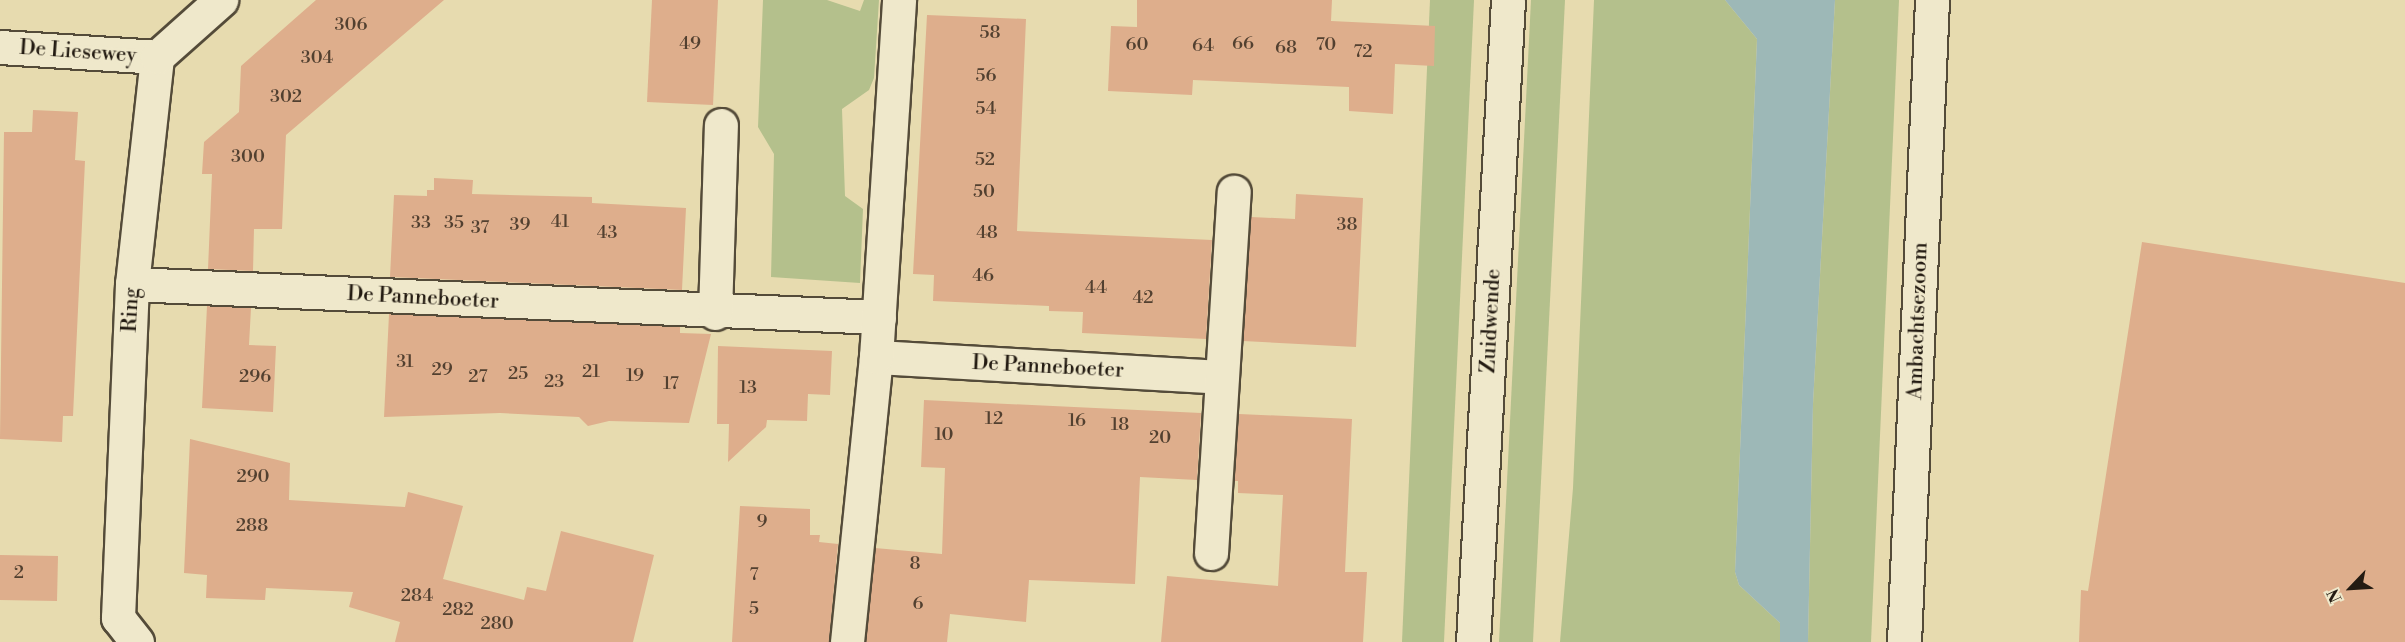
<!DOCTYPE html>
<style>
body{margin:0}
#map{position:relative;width:2405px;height:642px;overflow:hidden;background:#e7dbaf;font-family:"Libre Bodoni",serif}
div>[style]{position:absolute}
.green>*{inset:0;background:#b4c08c}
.water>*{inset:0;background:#9db8b7}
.building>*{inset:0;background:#deae8c}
.roads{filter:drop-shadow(2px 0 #544b39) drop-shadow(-2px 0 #544b39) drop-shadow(0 2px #544b39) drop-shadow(0 -2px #544b39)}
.street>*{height:33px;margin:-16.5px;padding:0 16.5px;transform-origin:16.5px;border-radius:16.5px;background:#efe8cb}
.secondary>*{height:33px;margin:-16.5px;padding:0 16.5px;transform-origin:16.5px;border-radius:16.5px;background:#efe8cb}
span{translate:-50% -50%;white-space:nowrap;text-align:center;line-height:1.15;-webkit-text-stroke:5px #efe8cb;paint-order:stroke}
.number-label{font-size:18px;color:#524030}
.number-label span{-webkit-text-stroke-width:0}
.street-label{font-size:21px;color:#231b12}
.north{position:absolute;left:2321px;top:558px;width:60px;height:60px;-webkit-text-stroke:4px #efe8cb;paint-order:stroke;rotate:245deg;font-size:16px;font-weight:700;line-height:24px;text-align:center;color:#231b12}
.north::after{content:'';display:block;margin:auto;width:21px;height:27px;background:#231b12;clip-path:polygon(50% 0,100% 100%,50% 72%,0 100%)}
</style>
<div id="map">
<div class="green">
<div style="clip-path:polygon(763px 0,827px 0,860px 11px,864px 0,879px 0,874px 78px,869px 90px,842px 109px,845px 196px,863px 209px,860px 283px,771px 277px,774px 154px,758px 127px)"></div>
<div style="clip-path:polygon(1430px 0,1474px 0,1444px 642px,1402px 642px)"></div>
<div style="clip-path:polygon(1531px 0,1565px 0,1533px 642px,1499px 642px)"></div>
<div style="clip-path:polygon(1594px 0,1725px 0,1757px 39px,1735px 572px,1739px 585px,1780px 623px,1780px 642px,1560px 642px,1573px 488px)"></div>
<div style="clip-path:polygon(1835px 0,1899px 0,1871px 642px,1808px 642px,1813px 404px)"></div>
</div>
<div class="water">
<div style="clip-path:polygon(1725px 0,1835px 0,1813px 404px,1808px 642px,1780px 642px,1780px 623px,1739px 585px,1735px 572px,1757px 39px)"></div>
</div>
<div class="building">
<div style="clip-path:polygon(316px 0,444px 0,286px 135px,282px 229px,254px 229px,253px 271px,208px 269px,212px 174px,202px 174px,204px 142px,239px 112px,241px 66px)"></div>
<div style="clip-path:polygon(652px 0,718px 0,713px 105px,647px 102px)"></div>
<div style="clip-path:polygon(1137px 0,1332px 0,1331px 21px,1435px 26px,1434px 66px,1395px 64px,1393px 114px,1349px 111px,1349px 87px,1193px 80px,1192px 95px,1108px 91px,1111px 26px,1137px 27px)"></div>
<div style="clip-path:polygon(927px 15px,1026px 19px,1017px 231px,1212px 240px,1206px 339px,1082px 333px,1083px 312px,1049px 311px,1049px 306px,933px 301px,934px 275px,913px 274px)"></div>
<div style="clip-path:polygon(33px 110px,78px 112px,75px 160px,85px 161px,73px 416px,63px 416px,62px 442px,0 439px,4px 132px,32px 132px)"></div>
<div style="clip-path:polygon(434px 178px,473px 180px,472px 194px,592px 197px,592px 203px,686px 208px,682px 290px,390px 277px,394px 195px,427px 196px,427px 190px,434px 190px)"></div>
<div style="clip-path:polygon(1296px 194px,1363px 198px,1356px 347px,1243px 341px,1251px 217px,1295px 219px)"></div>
<div style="clip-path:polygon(2142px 242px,2405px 283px,2405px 642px,2079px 642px,2081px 590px,2088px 591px)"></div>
<div style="clip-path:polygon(207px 306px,251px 308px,249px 345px,276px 346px,273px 412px,202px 408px)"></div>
<div style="clip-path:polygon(389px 314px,680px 327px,680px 333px,711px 334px,689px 423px,609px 421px,588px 426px,579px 417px,500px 413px,384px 417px)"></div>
<div style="clip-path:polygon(718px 346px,832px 351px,830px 395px,808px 394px,807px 421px,767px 420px,766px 427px,728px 462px,729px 424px,717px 424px)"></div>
<div style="clip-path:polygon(924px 400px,1201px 413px,1197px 480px,1140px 477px,1135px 584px,1029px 580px,1026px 622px,950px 614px,947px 642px,866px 642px,875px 548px,942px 554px,945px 468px,921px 467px)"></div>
<div style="clip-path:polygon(1239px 414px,1352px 419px,1345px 572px,1367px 572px,1363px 642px,1161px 642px,1167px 576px,1278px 586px,1283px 495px,1238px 493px,1238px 481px,1234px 481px)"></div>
<div style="clip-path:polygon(190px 439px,290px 463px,289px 500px,405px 507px,408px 492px,463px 506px,443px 579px,524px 600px,527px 587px,546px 591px,561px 531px,654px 555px,633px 642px,395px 642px,400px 622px,349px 607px,353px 592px,266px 588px,265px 600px,206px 598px,207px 575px,184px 573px)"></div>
<div style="clip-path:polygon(740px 506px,810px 509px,810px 535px,820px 535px,819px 542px,838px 544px,829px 642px,732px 642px)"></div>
<div style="clip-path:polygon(0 555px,58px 556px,57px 601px,0 600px)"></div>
</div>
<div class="roads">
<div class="street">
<div style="left:0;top:47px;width:157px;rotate:3.6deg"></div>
<div style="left:132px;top:284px;width:748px;rotate:2.53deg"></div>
<div style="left:715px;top:313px;width:188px;rotate:-88.2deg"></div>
<div style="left:876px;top:357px;width:346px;rotate:3.3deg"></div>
<div style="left:1211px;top:553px;width:362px;rotate:-86.4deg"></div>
<div style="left:137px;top:642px;width:31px;rotate:-128deg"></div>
<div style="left:118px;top:618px;width:334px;rotate:-87.6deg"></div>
<div style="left:132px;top:284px;width:228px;rotate:-83.7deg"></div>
<div style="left:157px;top:57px;width:86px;rotate:-41.7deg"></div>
<div style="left:847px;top:642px;width:286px;rotate:-84.2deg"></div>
<div style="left:876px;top:357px;width:358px;rotate:-86.3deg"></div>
<div style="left:1473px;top:642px;width:643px;rotate:-86.88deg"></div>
</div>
<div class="secondary">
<div style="left:1904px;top:642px;width:643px;rotate:-87.5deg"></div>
</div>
</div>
<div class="number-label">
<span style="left:351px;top:25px">306</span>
<span style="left:990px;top:33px">58</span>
<span style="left:690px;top:44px">49</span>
<span style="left:1243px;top:44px">66</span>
<span style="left:1137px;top:45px">60</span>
<span style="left:1326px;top:45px">70</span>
<span style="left:1203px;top:46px">64</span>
<span style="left:1286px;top:48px">68</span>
<span style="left:1363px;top:52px">72</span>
<span style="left:317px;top:58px">304</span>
<span style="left:986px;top:76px">56</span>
<span style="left:286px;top:97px">302</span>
<span style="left:986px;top:109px">54</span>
<span style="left:248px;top:157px">300</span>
<span style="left:985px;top:160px">52</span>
<span style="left:984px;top:192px">50</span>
<span style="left:560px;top:222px">41</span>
<span style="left:421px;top:223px">33</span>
<span style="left:454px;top:223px">35</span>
<span style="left:520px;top:225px">39</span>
<span style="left:1347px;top:225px">38</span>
<span style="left:480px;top:228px">37</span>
<span style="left:607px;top:233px">43</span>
<span style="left:987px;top:233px">48</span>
<span style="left:983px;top:276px">46</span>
<span style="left:1096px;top:288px">44</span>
<span style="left:1143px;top:298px">42</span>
<span style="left:405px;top:362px">31</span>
<span style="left:442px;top:370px">29</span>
<span style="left:591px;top:372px">21</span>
<span style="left:518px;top:374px">25</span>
<span style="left:635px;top:376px">19</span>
<span style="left:255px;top:377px">296</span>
<span style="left:478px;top:377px">27</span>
<span style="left:554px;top:382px">23</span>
<span style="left:671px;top:384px">17</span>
<span style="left:748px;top:388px">13</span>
<span style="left:994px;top:419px">12</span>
<span style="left:1077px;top:421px">16</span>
<span style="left:1120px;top:425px">18</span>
<span style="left:944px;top:435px">10</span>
<span style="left:1160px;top:438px">20</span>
<span style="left:253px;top:477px">290</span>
<span style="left:762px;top:522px">9</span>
<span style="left:252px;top:526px">288</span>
<span style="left:915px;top:564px">8</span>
<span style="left:19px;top:573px">2</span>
<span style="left:754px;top:575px">7</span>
<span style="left:417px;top:596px">284</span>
<span style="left:918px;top:604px">6</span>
<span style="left:754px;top:609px">5</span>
<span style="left:458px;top:610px">282</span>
<span style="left:497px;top:624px">280</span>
</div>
<div class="street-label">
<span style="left:78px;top:52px;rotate:4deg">De Liesewey</span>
<span style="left:423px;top:298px;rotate:3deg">De Panneboeter</span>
<span style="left:131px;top:310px;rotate:-87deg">Ring</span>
<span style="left:1491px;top:321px;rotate:-87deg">Zuidwende</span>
<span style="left:1918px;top:321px;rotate:-88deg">Ambachtsezoom</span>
<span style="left:1048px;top:367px;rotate:3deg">De Panneboeter</span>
</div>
<div class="north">N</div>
</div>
